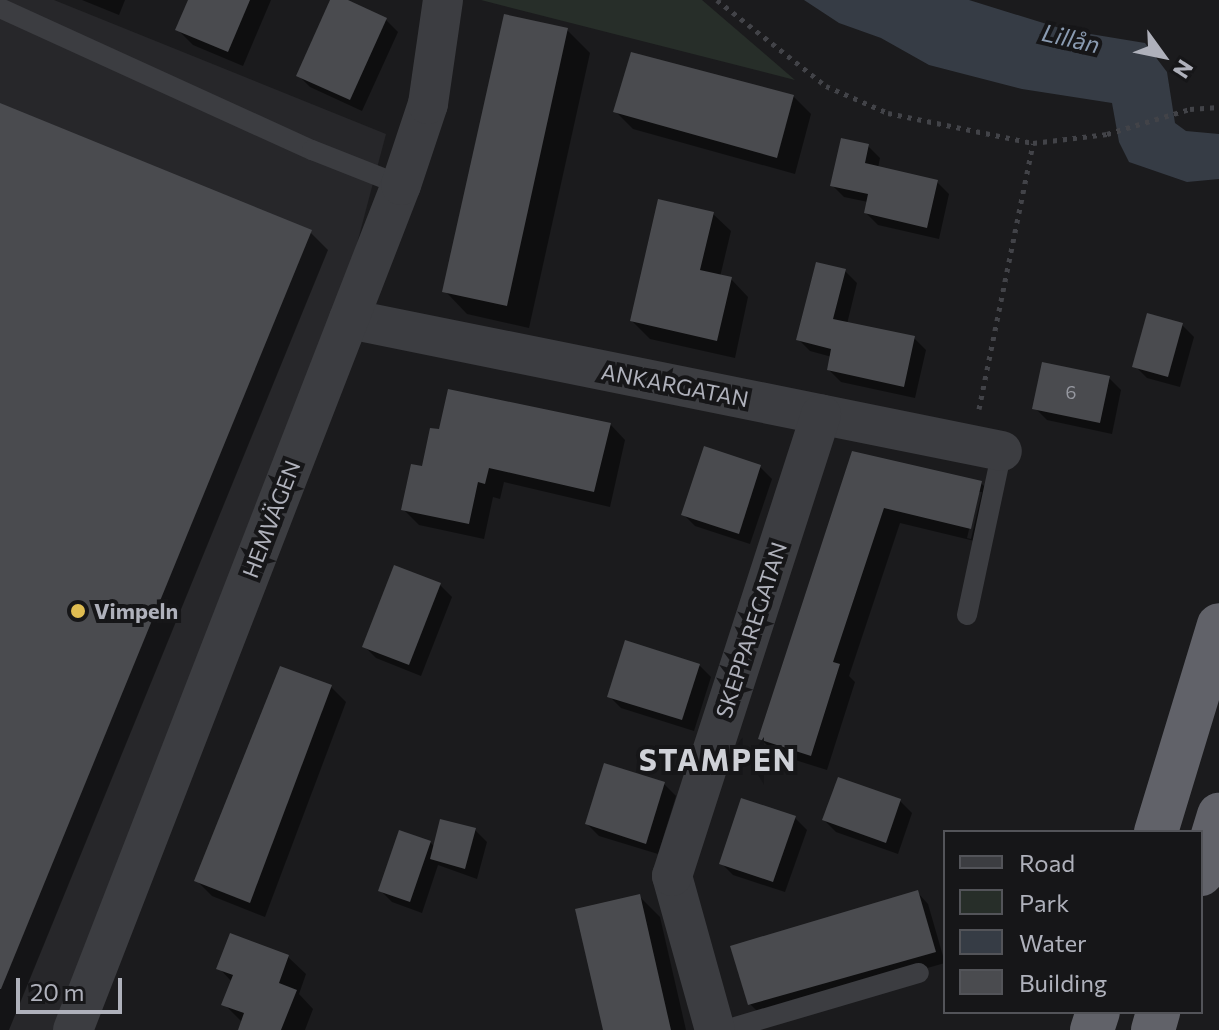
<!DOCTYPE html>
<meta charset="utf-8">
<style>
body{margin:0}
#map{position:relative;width:1219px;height:1030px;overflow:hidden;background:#1b1b1d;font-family:Commissioner,sans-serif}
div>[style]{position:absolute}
.built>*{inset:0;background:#27272a}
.green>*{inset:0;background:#272e29}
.water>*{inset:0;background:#363c45}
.shadow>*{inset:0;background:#0007}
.building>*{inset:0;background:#4a4b4f}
.path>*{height:5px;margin-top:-2.5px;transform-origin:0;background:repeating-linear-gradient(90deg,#424348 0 4px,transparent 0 10px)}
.service>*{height:20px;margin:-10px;padding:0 10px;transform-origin:10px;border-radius:10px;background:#3c3d41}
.minor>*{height:40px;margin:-20px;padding:0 20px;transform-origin:20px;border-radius:20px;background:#3c3d41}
.trunk>*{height:44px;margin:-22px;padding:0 22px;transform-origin:22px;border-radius:22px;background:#616269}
.dots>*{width:22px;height:22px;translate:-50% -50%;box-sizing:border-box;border:4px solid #161618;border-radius:50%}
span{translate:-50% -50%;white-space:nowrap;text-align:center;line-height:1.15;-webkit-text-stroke:8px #161618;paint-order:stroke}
.number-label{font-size:18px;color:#9698a0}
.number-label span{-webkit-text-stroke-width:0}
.street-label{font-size:22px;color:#afb1bb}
.poi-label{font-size:22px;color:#afb1bb;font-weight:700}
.left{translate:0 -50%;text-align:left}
.water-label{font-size:24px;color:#8a9bb1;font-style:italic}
.district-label{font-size:30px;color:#cfd1d7;font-weight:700;letter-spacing:2px}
.legend{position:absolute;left:943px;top:830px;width:260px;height:184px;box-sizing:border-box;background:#161618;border:2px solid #535459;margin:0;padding:10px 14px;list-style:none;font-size:24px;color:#afb1bb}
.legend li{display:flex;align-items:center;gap:16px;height:40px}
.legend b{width:40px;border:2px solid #535459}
.north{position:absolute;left:1123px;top:16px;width:80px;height:80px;-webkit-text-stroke:6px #161618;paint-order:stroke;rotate:123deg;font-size:22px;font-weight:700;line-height:32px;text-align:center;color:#afb1bb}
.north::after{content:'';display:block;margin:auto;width:28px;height:36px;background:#afb1bb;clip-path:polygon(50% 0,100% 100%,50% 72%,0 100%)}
.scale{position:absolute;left:16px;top:978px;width:106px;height:36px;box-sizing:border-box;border:4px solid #afb1bb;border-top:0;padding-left:10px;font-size:24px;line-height:28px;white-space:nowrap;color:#afb1bb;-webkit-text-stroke:6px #161618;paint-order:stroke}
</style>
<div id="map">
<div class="built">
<div style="clip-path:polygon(0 0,54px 0,386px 134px,336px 323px,54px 1030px,0 1030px)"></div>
</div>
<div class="green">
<div style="clip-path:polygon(481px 0,702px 0,795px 80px)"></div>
</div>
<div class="water">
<div style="clip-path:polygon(804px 0,969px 0,1066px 30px,1145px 43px,1167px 72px,1175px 123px,1186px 131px,1219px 134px,1219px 179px,1187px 182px,1129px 162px,1119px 142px,1112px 103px,1022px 89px,929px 65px,881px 38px,839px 23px)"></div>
</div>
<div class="shadow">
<div style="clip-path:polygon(82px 0,125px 0,119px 15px)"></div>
<div style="clip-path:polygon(190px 0,271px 0,243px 66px,193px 45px,178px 30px)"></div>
<div style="clip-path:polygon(332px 0,386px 20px,398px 32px,362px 111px,310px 87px,298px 75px)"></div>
<div style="clip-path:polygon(567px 30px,590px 53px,529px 328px,467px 314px,445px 291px)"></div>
<div style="clip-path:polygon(793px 96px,811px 114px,795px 174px,633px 129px,615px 111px)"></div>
<div style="clip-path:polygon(0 105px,310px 232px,328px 250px,9px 1030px,0 1030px)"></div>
<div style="clip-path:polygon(868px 146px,880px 158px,878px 168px,937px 182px,949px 194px,939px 239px,878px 225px,866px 213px,868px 202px,844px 197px,832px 185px)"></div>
<div style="clip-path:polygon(713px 214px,731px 231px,720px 277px,731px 279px,748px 297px,735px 358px,650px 339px,632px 321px)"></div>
<div style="clip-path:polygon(845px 271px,857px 283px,847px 324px,914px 338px,926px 350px,915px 398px,841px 382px,829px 370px,832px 357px,810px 351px,798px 339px)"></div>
<div style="clip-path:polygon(1182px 325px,1194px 337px,1180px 387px,1147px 378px,1135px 366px)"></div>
<div style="clip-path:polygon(1109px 378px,1121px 390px,1112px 434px,1047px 420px,1035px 408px)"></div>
<div style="clip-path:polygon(610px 424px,625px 440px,610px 507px,504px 482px,500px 499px,493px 497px,484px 539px,419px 525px,403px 509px,424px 468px)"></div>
<div style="clip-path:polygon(evenodd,853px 454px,981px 483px,997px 499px,987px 544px,900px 523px,849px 676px,855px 682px,827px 770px,776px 754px,760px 738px,853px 454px,978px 492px,982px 492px,971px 539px,967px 538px,978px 492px)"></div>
<div style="clip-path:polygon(760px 467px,772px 479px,750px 544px,695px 526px,683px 514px)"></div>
<div style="clip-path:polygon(440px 585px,452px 597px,421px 676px,376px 658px,364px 646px)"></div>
<div style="clip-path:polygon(699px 665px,711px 677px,694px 731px,621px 708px,609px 696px)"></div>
<div style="clip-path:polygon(331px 687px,346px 702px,265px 917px,212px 896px,197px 881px)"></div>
<div style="clip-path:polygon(664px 784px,676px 796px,658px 854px,599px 836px,587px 824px)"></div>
<div style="clip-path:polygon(900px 801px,912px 813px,898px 854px,836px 832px,824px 820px)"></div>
<div style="clip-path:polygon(795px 818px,807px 830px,785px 892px,733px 875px,721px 863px)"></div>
<div style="clip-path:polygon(475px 830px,487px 842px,477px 879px,438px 865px,422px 913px,392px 902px,380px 890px,430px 842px,435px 847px)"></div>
<div style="clip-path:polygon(917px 892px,928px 904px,945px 963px,761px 1015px,750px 1004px)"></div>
<div style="clip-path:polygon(639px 896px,660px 917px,686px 1030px,605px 1030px)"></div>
<div style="clip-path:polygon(288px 957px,306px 974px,299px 994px,313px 1009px,305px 1030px,241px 1030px,242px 1022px,224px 1004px,232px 982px,219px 968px)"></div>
</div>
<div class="building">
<div style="clip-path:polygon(188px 0,250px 0,228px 52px,175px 30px)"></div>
<div style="clip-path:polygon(330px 0,348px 0,387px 18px,350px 100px,296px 76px)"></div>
<div style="clip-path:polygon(504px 14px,568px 28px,507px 306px,442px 292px)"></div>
<div style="clip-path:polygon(631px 52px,794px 95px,777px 158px,613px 112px)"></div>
<div style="clip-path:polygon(0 103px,312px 230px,1px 989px,0 989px)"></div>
<div style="clip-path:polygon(841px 138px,869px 144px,865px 163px,938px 180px,927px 228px,864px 213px,868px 194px,830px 186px)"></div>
<div style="clip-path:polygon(658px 199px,714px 212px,700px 270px,732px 277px,717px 341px,630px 321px)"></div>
<div style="clip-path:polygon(816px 262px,846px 269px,833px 319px,915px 336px,904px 387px,827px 370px,831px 349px,796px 340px)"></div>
<div style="clip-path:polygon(1147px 313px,1183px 323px,1168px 377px,1132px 367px)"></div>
<div style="clip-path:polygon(1042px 362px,1110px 376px,1100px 423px,1032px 409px)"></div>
<div style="clip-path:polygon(448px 389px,611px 423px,594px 492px,489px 468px,485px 484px,478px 482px,469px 524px,401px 510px,411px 464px,422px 466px,430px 428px,439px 429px)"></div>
<div style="clip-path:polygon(704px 446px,761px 465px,739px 534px,681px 515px)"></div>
<div style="clip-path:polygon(852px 451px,982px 481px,971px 529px,884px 508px,833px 662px,840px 664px,811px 756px,758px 739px)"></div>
<div style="clip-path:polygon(394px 565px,441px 583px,409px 665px,362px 647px)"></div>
<div style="clip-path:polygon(625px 640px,700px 664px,682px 720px,607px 697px)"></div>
<div style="clip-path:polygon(280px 666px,332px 685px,250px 903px,194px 881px)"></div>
<div style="clip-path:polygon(604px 763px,665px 782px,646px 844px,585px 824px)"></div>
<div style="clip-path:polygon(838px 777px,901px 799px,886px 843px,822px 820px)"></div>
<div style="clip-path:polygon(741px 798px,796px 816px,773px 882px,719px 864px)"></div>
<div style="clip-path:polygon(440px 819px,476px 828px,465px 869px,430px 859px)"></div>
<div style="clip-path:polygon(399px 830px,431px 841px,410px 902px,378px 891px)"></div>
<div style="clip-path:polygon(918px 890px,936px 952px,748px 1005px,730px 946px)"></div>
<div style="clip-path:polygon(640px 894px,671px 1030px,603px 1030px,575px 909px)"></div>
<div style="clip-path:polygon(230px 933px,289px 955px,279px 983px,297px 990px,281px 1030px,238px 1030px,244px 1013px,221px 1005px,233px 975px,216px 969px)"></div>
</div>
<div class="path">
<div style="left:717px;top:0;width:139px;rotate:38.3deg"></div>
<div style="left:826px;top:86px;width:68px;rotate:23.5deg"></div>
<div style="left:888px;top:113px;width:148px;rotate:11.7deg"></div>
<div style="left:1033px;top:143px;width:75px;rotate:-6.9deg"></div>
<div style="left:1107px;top:134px;width:87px;rotate:-16.8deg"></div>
<div style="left:1190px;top:109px;width:29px;rotate:-4deg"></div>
<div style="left:979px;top:409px;width:271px;rotate:-78.5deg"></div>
</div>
<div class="service">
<div style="left:0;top:8px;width:343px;rotate:24.5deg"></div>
<div style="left:312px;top:150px;width:96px;rotate:21.5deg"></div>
<div style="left:967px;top:615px;width:168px;rotate:-78deg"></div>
<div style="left:725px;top:1030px;width:202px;rotate:-16.4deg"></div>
</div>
<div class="minor">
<div style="left:349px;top:319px;width:666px;rotate:11.43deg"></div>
<div style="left:73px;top:1030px;width:906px;rotate:-68.79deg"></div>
<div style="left:401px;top:185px;width:85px;rotate:-71.6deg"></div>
<div style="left:428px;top:104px;width:105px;rotate:-81.8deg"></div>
<div style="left:715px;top:1030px;width:160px;rotate:-105.6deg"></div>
<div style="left:672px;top:876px;width:485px;rotate:-72.1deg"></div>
</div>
<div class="trunk">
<div style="left:1156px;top:832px;width:216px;rotate:-73.1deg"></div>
<div style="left:1201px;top:874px;width:62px;rotate:-73deg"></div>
<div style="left:1092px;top:1030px;width:19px;rotate:-72deg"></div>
<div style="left:1153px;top:1030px;width:19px;rotate:-74deg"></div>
</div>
<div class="dots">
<div style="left:78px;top:611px;background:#dfbc51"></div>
</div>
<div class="number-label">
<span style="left:1071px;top:392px">6</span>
</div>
<div class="street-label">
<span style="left:675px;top:385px;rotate:11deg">ANKARGATAN</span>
<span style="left:271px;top:519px;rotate:-69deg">HEMVÄGEN</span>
<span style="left:751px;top:630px;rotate:-72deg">SKEPPAREGATAN</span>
</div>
<div class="poi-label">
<span class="left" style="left:94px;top:611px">Vimpeln</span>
</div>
<div class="water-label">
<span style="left:1071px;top:38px;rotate:13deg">Lillån</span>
</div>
<div class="district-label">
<span style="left:718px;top:759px">STAMPEN</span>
</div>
<ul class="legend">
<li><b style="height:10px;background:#3c3d41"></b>Road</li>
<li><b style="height:22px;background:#272e29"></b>Park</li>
<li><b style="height:22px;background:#363c45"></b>Water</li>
<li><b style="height:22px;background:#4a4b4f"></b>Building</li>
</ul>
<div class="north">N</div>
<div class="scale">20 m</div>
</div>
